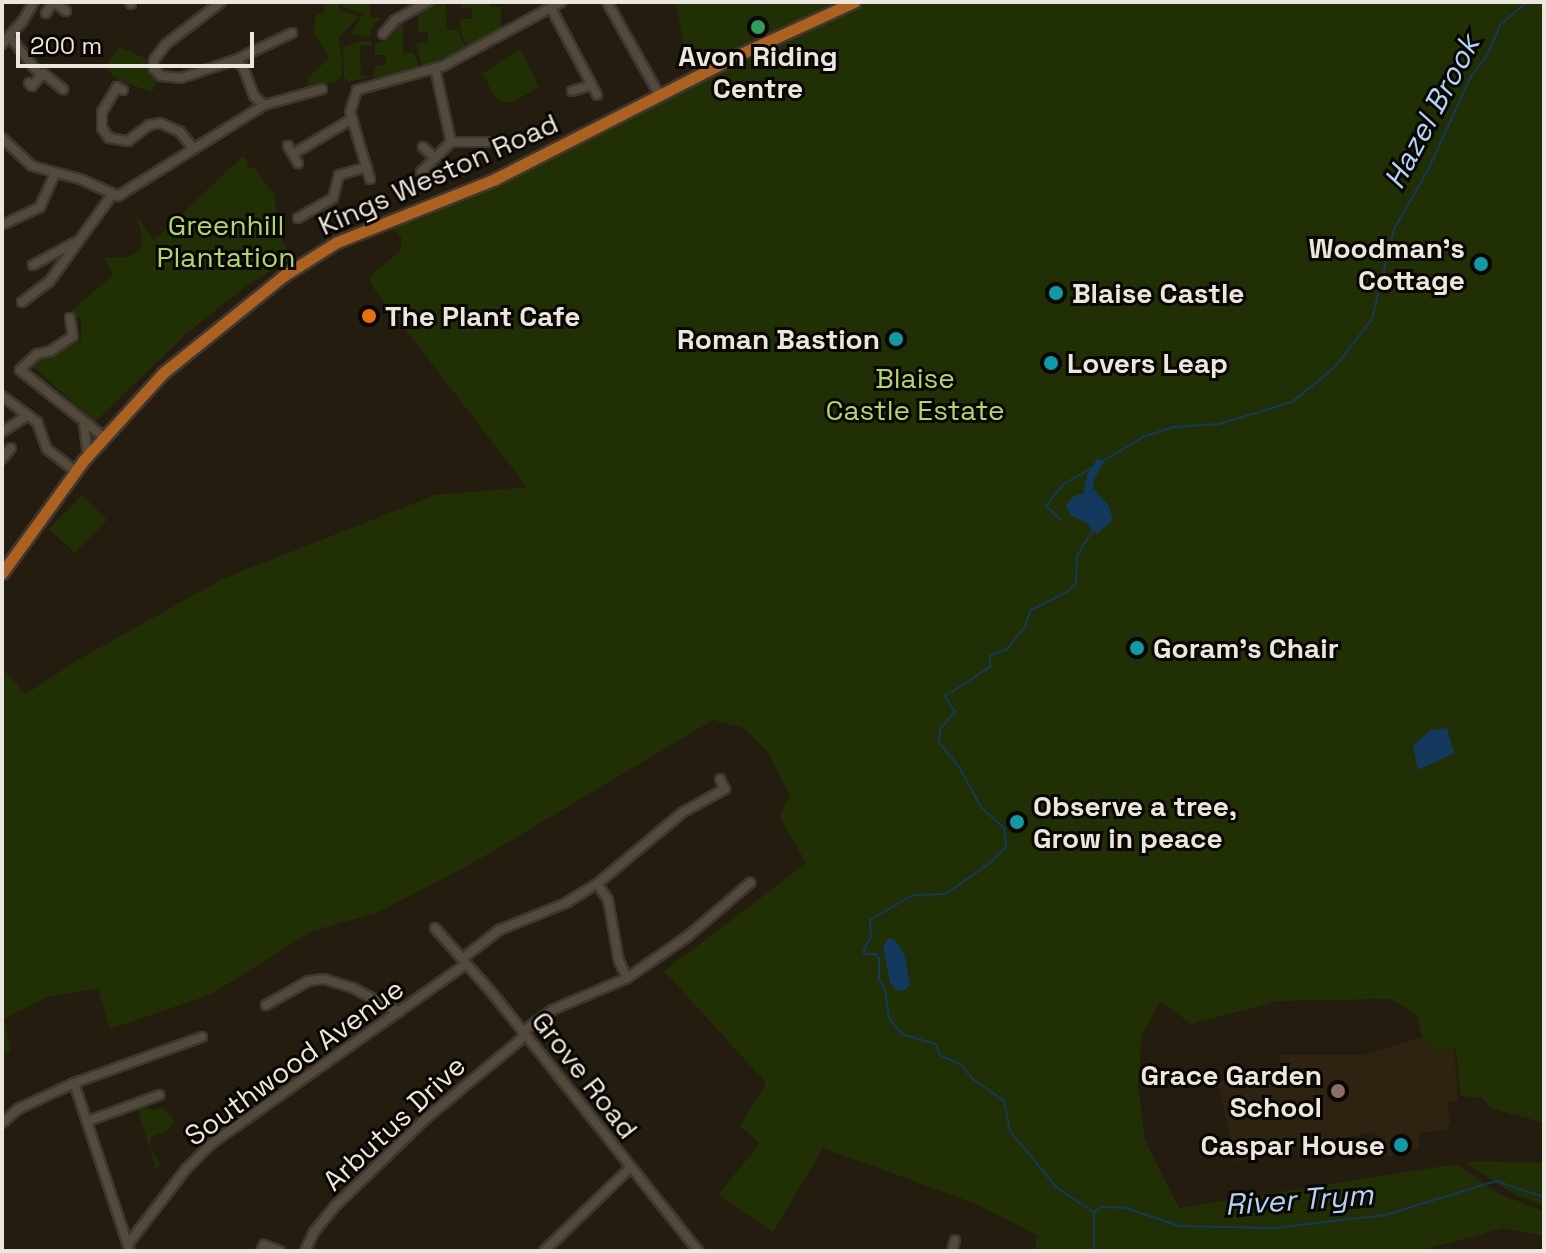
<!DOCTYPE html>
<style>
body{margin:0}
#map{position:relative;width:1546px;height:1253px;overflow:hidden;background:#231c0f;font-family:"Space Grotesk",sans-serif}
div>[style]{position:absolute}
.built>*{inset:0;background:#2e2310}
.green>*{inset:0;background:#212f05}
.water>*{inset:0;background:#14395e}
.stream>*{height:2px;margin:-1px;padding:0 1px;transform-origin:1px;border-radius:1px;background:#14395e}
.canal>*{height:8px;margin:-4px;padding:0 4px;transform-origin:4px;border-radius:4px;background:#14395e}
.roads{filter:drop-shadow(2px 0 #3d3731) drop-shadow(-2px 0 #3d3731) drop-shadow(0 2px #3d3731) drop-shadow(0 -2px #3d3731)}
.minor>*{height:8px;margin:-4px;padding:0 4px;transform-origin:4px;border-radius:4px;background:#534a3c}
.major>*{height:11px;margin:-5.5px;padding:0 5.5px;transform-origin:5.5px;border-radius:5.5px;background:#ac611f}
.dots>*{width:22px;height:22px;translate:-50% -50%;box-sizing:border-box;border:4px solid #0a0703;border-radius:50%}
span{translate:-50% -50%;white-space:nowrap;text-align:center;line-height:1.15;-webkit-text-stroke:6px #0a0703;paint-order:stroke}
.poi-label{font-size:28px;color:#ebe6de;font-weight:700}
.right{translate:-100% -50%;text-align:right}
.left{translate:0 -50%;text-align:left}
.street-label{font-size:28px;color:#ebe6de}
.park-label{font-size:28px;color:#aeda5f}
.water-label{font-size:30px;color:#b1d3f8;font-style:italic}
.frame{position:absolute;inset:0;border:4px solid #ebe6de;pointer-events:none}
.scale{position:absolute;left:16px;top:32px;width:238px;height:36px;box-sizing:border-box;border:4px solid #ebe6de;border-top:0;padding-left:10px;font-size:24px;line-height:28px;white-space:nowrap;color:#ebe6de;-webkit-text-stroke:6px #0a0703;paint-order:stroke}
</style>
<div id="map">
<div class="built">
<div style="clip-path:polygon(1422px 1037px,1437px 1053px,1454px 1048px,1458px 1100px,1448px 1102px,1450px 1123px,1446px 1130px,1419px 1133px,1419px 1149px,1384px 1157px,1379px 1136px,1372px 1132px,1236px 1162px,1218px 1082px,1257px 1072px,1279px 1072px,1280px 1055px,1364px 1055px)"></div>
</div>
<div class="green">
<div style="clip-path:polygon(324px 2px,339px 2px,339px 10px,359px 17px,338px 39px,343px 60px,341px 77px,335px 82px,308px 86px,308px 78px,329px 58px,314px 33px,316px 14px,325px 12px)"></div>
<div style="clip-path:polygon(342px 2px,370px 2px,370px 18px,381px 18px,371px 28px,370px 38px,351px 34px,363px 14px,341px 6px)"></div>
<div style="clip-path:polygon(438px 2px,446px 2px,447px 30px,458px 30px,466px 49px,422px 67px,416px 43px,428px 43px,428px 32px,418px 32px,418px 15px)"></div>
<div style="clip-path:polygon(461px 2px,490px 2px,490px 7px,501px 7px,501px 30px,468px 48px,461px 32px,460px 19px,472px 19px,472px 8px,461px 8px)"></div>
<div style="clip-path:polygon(676px 2px,843px 2px,736px 48px,686px 59px)"></div>
<div style="clip-path:polygon(868px 2px,1544px 2px,1544px 1123px,1491px 1108px,1482px 1098px,1460px 1096px,1456px 1047px,1437px 1053px,1422px 1037px,1417px 1014px,1389px 999px,1278px 1001px,1191px 1024px,1161px 1001px,1142px 1034px,1138px 1086px,1145px 1140px,1179px 1208px,1457px 1164px,1499px 1194px,1544px 1211px,1544px 1236px,1504px 1228px,1419px 1251px,1035px 1251px,1037px 1235px,976px 1204px,823px 1148px,773px 1232px,718px 1194px,760px 1144px,740px 1126px,766px 1083px,664px 971px,806px 863px,779px 816px,790px 795px,767px 751px,743px 728px,713px 720px,473px 863px,377px 913px,312px 931px,212px 994px,110px 1029px,98px 989px,50px 996px,4px 1019px,11px 1052px,2px 1053px,2px 668px,26px 694px,76px 661px,222px 579px,435px 495px,527px 487px,374px 289px,370px 280px,373px 273px,400px 251px,402px 239px,391px 226px,510px 180px,796px 34px)"></div>
<div style="clip-path:polygon(403px 21px,403px 53px,414px 53px,420px 68px,373px 78px,375px 66px,386px 65px,386px 55px,375px 55px,375px 43px,387px 41px)"></div>
<div style="clip-path:polygon(361px 41px,371px 41px,371px 45px,360px 45px,361px 76px,372px 77px,348px 82px,344px 77px,343px 47px)"></div>
<div style="clip-path:polygon(120px 47px,149px 60px,150px 71px,158px 78px,152px 92px,120px 81px,104px 68px)"></div>
<div style="clip-path:polygon(520px 49px,539px 87px,513px 102px,502px 103px,492px 93px,483px 73px)"></div>
<div style="clip-path:polygon(243px 156px,248px 162px,247px 168px,254px 168px,274px 194px,279px 224px,276px 226px,291px 259px,249px 284px,187px 333px,95px 422px,31px 365px,81px 340px,81px 320px,71px 311px,113px 275px,104px 258px,128px 257px,140px 251px,143px 238px,136px 216px,154px 240px)"></div>
<div style="clip-path:polygon(82px 495px,107px 520px,75px 553px,49px 529px)"></div>
<div style="clip-path:polygon(147px 1107px,152px 1110px,163px 1107px,175px 1121px,168px 1130px,152px 1136px,149px 1145px,161px 1165px,156px 1169px,138px 1110px)"></div>
<div style="clip-path:polygon(1476px 1161px,1544px 1163px,1544px 1205px,1517px 1196px,1465px 1163px)"></div>
</div>
<div class="water">
<div style="clip-path:polygon(1094px 490px,1109px 506px,1113px 520px,1097px 534px,1085px 522px,1070px 515px,1066px 505px,1074px 496px)"></div>
<div style="clip-path:polygon(1447px 728px,1454px 753px,1418px 770px,1413px 746px,1430px 730px)"></div>
<div style="clip-path:polygon(888px 939px,894px 939px,904px 953px,910px 984px,905px 990px,897px 990px,890px 983px,883px 946px)"></div>
</div>
<div class="stream">
<div style="left:1061px;top:520px;width:21px;rotate:-137deg"></div>
<div style="left:1046px;top:506px;width:28px;rotate:-51deg"></div>
<div style="left:1064px;top:484px;width:92px;rotate:-30.7deg"></div>
<div style="left:1143px;top:437px;width:33px;rotate:-18deg"></div>
<div style="left:1174px;top:427px;width:45px;rotate:-3.8deg"></div>
<div style="left:1219px;top:424px;width:76px;rotate:-16.8deg"></div>
<div style="left:1292px;top:402px;width:55px;rotate:-39.1deg"></div>
<div style="left:1335px;top:367px;width:61px;rotate:-52.4deg"></div>
<div style="left:1372px;top:319px;width:93px;rotate:-76.3deg"></div>
<div style="left:1394px;top:229px;width:68px;rotate:-60deg"></div>
<div style="left:1428px;top:170px;width:103px;rotate:-65.4deg"></div>
<div style="left:1471px;top:76px;width:24px;rotate:-52deg"></div>
<div style="left:1486px;top:57px;width:36px;rotate:-66deg"></div>
<div style="left:1501px;top:24px;width:34px;rotate:-40deg"></div>
<div style="left:1093px;top:1212px;width:45px;rotate:-146deg"></div>
<div style="left:1056px;top:1187px;width:72px;rotate:-129.4deg"></div>
<div style="left:1010px;top:1131px;width:31px;rotate:-101deg"></div>
<div style="left:1004px;top:1101px;width:38px;rotate:-145deg"></div>
<div style="left:973px;top:1079px;width:20px;rotate:-131deg"></div>
<div style="left:960px;top:1064px;width:22px;rotate:-156deg"></div>
<div style="left:940px;top:1055px;width:12px;rotate:-110deg"></div>
<div style="left:936px;top:1044px;width:35px;rotate:-164deg"></div>
<div style="left:902px;top:1034px;width:21px;rotate:-129deg"></div>
<div style="left:889px;top:1018px;width:28px;rotate:-98deg"></div>
<div style="left:885px;top:990px;width:13px;rotate:-119deg"></div>
<div style="left:879px;top:979px;width:20px;rotate:-90deg"></div>
<div style="left:879px;top:959px;width:6px;rotate:-121deg"></div>
<div style="left:876px;top:954px;width:12px;rotate:180deg"></div>
<div style="left:864px;top:954px;width:5px;rotate:-90deg"></div>
<div style="left:864px;top:949px;width:14px;rotate:-60deg"></div>
<div style="left:871px;top:937px;width:17px;rotate:-93deg"></div>
<div style="left:870px;top:920px;width:50px;rotate:-30.2deg"></div>
<div style="left:913px;top:895px;width:32px;rotate:-2deg"></div>
<div style="left:945px;top:894px;width:53px;rotate:-34.3deg"></div>
<div style="left:989px;top:864px;width:24px;rotate:-45deg"></div>
<div style="left:1006px;top:847px;width:19px;rotate:-96deg"></div>
<div style="left:1004px;top:828px;width:31px;rotate:-138deg"></div>
<div style="left:981px;top:807px;width:46px;rotate:-118.8deg"></div>
<div style="left:959px;top:767px;width:32px;rotate:-129deg"></div>
<div style="left:939px;top:742px;width:13px;rotate:-86deg"></div>
<div style="left:940px;top:729px;width:23px;rotate:-49deg"></div>
<div style="left:955px;top:712px;width:19px;rotate:-122deg"></div>
<div style="left:945px;top:696px;width:54px;rotate:-32.8deg"></div>
<div style="left:990px;top:667px;width:11px;rotate:-90deg"></div>
<div style="left:990px;top:656px;width:18px;rotate:-22deg"></div>
<div style="left:1007px;top:649px;width:27px;rotate:-51deg"></div>
<div style="left:1024px;top:628px;width:19px;rotate:-69deg"></div>
<div style="left:1031px;top:610px;width:42px;rotate:-26.6deg"></div>
<div style="left:1069px;top:591px;width:11px;rotate:-49deg"></div>
<div style="left:1076px;top:583px;width:27px;rotate:-88deg"></div>
<div style="left:1077px;top:556px;width:33px;rotate:-59deg"></div>
<div style="left:1094px;top:1212px;width:9px;rotate:-36deg"></div>
<div style="left:1101px;top:1207px;width:25px;rotate:2deg"></div>
<div style="left:1126px;top:1208px;width:56px;rotate:18.8deg"></div>
<div style="left:1179px;top:1226px;width:95px;rotate:1.2deg"></div>
<div style="left:1274px;top:1228px;width:112px;rotate:-6.7deg"></div>
<div style="left:1385px;top:1215px;width:116px;rotate:-17deg"></div>
<div style="left:1496px;top:1181px;width:51px;rotate:18.4deg"></div>
<div style="left:1094px;top:1213px;width:38px;rotate:90deg"></div>
</div>
<div class="canal">
<div style="left:1088px;top:490px;width:14px;rotate:-78deg"></div>
<div style="left:1091px;top:476px;width:15px;rotate:-58deg"></div>
</div>
<div class="roads">
<div class="minor">
<div style="left:54px;top:2px;width:15px;rotate:37deg"></div>
<div style="left:130px;top:2px;width:2px;rotate:63deg"></div>
<div style="left:221px;top:2px;width:69px;rotate:142.6deg"></div>
<div style="left:166px;top:44px;width:20px;rotate:127deg"></div>
<div style="left:154px;top:60px;width:9px;rotate:90deg"></div>
<div style="left:154px;top:69px;width:10px;rotate:45deg"></div>
<div style="left:161px;top:76px;width:20px;rotate:6deg"></div>
<div style="left:181px;top:78px;width:57px;rotate:-18.4deg"></div>
<div style="left:235px;top:60px;width:11px;rotate:41deg"></div>
<div style="left:243px;top:67px;width:31px;rotate:69deg"></div>
<div style="left:254px;top:96px;width:13px;rotate:42deg"></div>
<div style="left:607px;top:2px;width:108px;rotate:60.6deg"></div>
<div style="left:551px;top:8px;width:98px;rotate:62.1deg"></div>
<div style="left:46px;top:13px;width:13px;rotate:-58deg"></div>
<div style="left:383px;top:34px;width:18px;rotate:-49deg"></div>
<div style="left:395px;top:20px;width:38px;rotate:-29deg"></div>
<div style="left:10px;top:37px;width:50px;rotate:51.5deg"></div>
<div style="left:2px;top:44px;width:30px;rotate:-48deg"></div>
<div style="left:22px;top:22px;width:23px;rotate:-59deg"></div>
<div style="left:235px;top:60px;width:63px;rotate:-25.3deg"></div>
<div style="left:435px;top:68px;width:76px;rotate:77.8deg"></div>
<div style="left:29px;top:83px;width:4px;rotate:45deg"></div>
<div style="left:32px;top:86px;width:17px;rotate:-50deg"></div>
<div style="left:43px;top:73px;width:26px;rotate:39deg"></div>
<div style="left:123px;top:90px;width:7px;rotate:-153deg"></div>
<div style="left:117px;top:87px;width:29px;rotate:121deg"></div>
<div style="left:102px;top:112px;width:16px;rotate:90deg"></div>
<div style="left:102px;top:128px;width:12px;rotate:55deg"></div>
<div style="left:109px;top:138px;width:19px;rotate:9deg"></div>
<div style="left:128px;top:141px;width:26px;rotate:-37deg"></div>
<div style="left:149px;top:125px;width:11px;rotate:-10deg"></div>
<div style="left:160px;top:123px;width:22px;rotate:24deg"></div>
<div style="left:180px;top:132px;width:21px;rotate:51deg"></div>
<div style="left:572px;top:91px;width:21px;rotate:-17deg"></div>
<div style="left:2px;top:138px;width:41px;rotate:43deg"></div>
<div style="left:32px;top:166px;width:50px;rotate:15.2deg"></div>
<div style="left:80px;top:179px;width:42px;rotate:24.1deg"></div>
<div style="left:118px;top:196px;width:172px;rotate:-31.9deg"></div>
<div style="left:264px;top:105px;width:60px;rotate:-15.4deg"></div>
<div style="left:288px;top:146px;width:20px;rotate:60deg"></div>
<div style="left:423px;top:147px;width:15px;rotate:42deg"></div>
<div style="left:293px;top:154px;width:69px;rotate:-30.7deg"></div>
<div style="left:421px;top:172px;width:42px;rotate:-45deg"></div>
<div style="left:451px;top:142px;width:36px"></div>
<div style="left:370px;top:179px;width:70px;rotate:-106.6deg"></div>
<div style="left:350px;top:112px;width:23px;rotate:-72deg"></div>
<div style="left:357px;top:90px;width:89px;rotate:-15.6deg"></div>
<div style="left:443px;top:66px;width:134px;rotate:-28.5deg"></div>
<div style="left:298px;top:218px;width:40px;rotate:-29.7deg"></div>
<div style="left:333px;top:198px;width:24px;rotate:-75deg"></div>
<div style="left:339px;top:175px;width:29px;rotate:-16deg"></div>
<div style="left:2px;top:225px;width:42px;rotate:-25.3deg"></div>
<div style="left:40px;top:207px;width:36px;rotate:-66deg"></div>
<div style="left:33px;top:265px;width:47px;rotate:-28.2deg"></div>
<div style="left:22px;top:302px;width:34px;rotate:-37deg"></div>
<div style="left:49px;top:282px;width:107px;rotate:-54.1deg"></div>
<div style="left:70px;top:318px;width:18px;rotate:81deg"></div>
<div style="left:73px;top:336px;width:27px;rotate:146deg"></div>
<div style="left:51px;top:351px;width:14px;rotate:168deg"></div>
<div style="left:37px;top:354px;width:23px;rotate:137deg"></div>
<div style="left:20px;top:370px;width:107px;rotate:38.6deg"></div>
<div style="left:2px;top:396px;width:44px;rotate:36.6deg"></div>
<div style="left:37px;top:422px;width:29px;rotate:70deg"></div>
<div style="left:47px;top:449px;width:36px;rotate:38deg"></div>
<div style="left:84px;top:424px;width:31px;rotate:83deg"></div>
<div style="left:2px;top:432px;width:31px;rotate:-33deg"></div>
<div style="left:2px;top:459px;width:14px;rotate:-51deg"></div>
<div style="left:597px;top:884px;width:19px;rotate:55deg"></div>
<div style="left:608px;top:900px;width:62px;rotate:79.8deg"></div>
<div style="left:619px;top:961px;width:19px;rotate:65deg"></div>
<div style="left:435px;top:928px;width:88px;rotate:48.7deg"></div>
<div style="left:493px;top:994px;width:329px;rotate:51.4deg"></div>
<div style="left:462px;top:959px;width:47px;rotate:-38.1deg"></div>
<div style="left:499px;top:930px;width:72px;rotate:-21.9deg"></div>
<div style="left:566px;top:903px;width:36px;rotate:-32deg"></div>
<div style="left:597px;top:884px;width:112px;rotate:-39.9deg"></div>
<div style="left:683px;top:812px;width:48px;rotate:-28.7deg"></div>
<div style="left:725px;top:789px;width:11px;rotate:-117deg"></div>
<div style="left:266px;top:1005px;width:48px;rotate:-29.7deg"></div>
<div style="left:308px;top:981px;width:16px;rotate:-7deg"></div>
<div style="left:324px;top:979px;width:30px;rotate:17deg"></div>
<div style="left:353px;top:988px;width:52px;rotate:27.6deg"></div>
<div style="left:522px;top:1032px;width:37px;rotate:-36deg"></div>
<div style="left:552px;top:1010px;width:82px;rotate:-23.1deg"></div>
<div style="left:627px;top:978px;width:74px;rotate:-34.5deg"></div>
<div style="left:688px;top:936px;width:82px;rotate:-40.5deg"></div>
<div style="left:74px;top:1083px;width:177px;rotate:71.6deg"></div>
<div style="left:88px;top:1121px;width:76px;rotate:-20.1deg"></div>
<div style="left:2px;top:1123px;width:21px;rotate:-41deg"></div>
<div style="left:18px;top:1109px;width:62px;rotate:-24.9deg"></div>
<div style="left:74px;top:1083px;width:136px;rotate:-19.8deg"></div>
<div style="left:128px;top:1244px;width:95px;rotate:-52.3deg"></div>
<div style="left:186px;top:1169px;width:35px;rotate:-45deg"></div>
<div style="left:211px;top:1144px;width:312px;rotate:-35.2deg"></div>
<div style="left:261px;top:1251px;width:7px;rotate:-63deg"></div>
<div style="left:264px;top:1245px;width:17px;rotate:21deg"></div>
<div style="left:305px;top:1251px;width:21px;rotate:-65deg"></div>
<div style="left:314px;top:1232px;width:32px;rotate:-51deg"></div>
<div style="left:334px;top:1207px;width:127px;rotate:-44deg"></div>
<div style="left:425px;top:1119px;width:130px;rotate:-39.7deg"></div>
<div style="left:544px;top:1251px;width:120px;rotate:-44deg"></div>
<div style="left:952px;top:1251px;width:11px;rotate:-75deg"></div>
</div>
<div class="major">
<div style="left:2px;top:573px;width:138px;rotate:-54.1deg"></div>
<div style="left:83px;top:461px;width:119px;rotate:-47.7deg"></div>
<div style="left:163px;top:373px;width:154px;rotate:-38.9deg"></div>
<div style="left:283px;top:276px;width:64px;rotate:-32.2deg"></div>
<div style="left:337px;top:242px;width:170px;rotate:-21.7deg"></div>
<div style="left:495px;top:179px;width:271px;rotate:-27deg"></div>
<div style="left:736px;top:56px;width:130px;rotate:-24.6deg"></div>
</div>
</div>
<div class="dots">
<div style="left:758px;top:27px;background:#2e9e5b"></div>
<div style="left:1481px;top:264px;background:#0f9aa8"></div>
<div style="left:1056px;top:293px;background:#0f9aa8"></div>
<div style="left:369px;top:316px;background:#e8710a"></div>
<div style="left:896px;top:339px;background:#0f9aa8"></div>
<div style="left:1051px;top:363px;background:#0f9aa8"></div>
<div style="left:1137px;top:648px;background:#0f9aa8"></div>
<div style="left:1017px;top:822px;background:#0f9aa8"></div>
<div style="left:1338px;top:1091px;background:#8d6e63"></div>
<div style="left:1401px;top:1145px;background:#0f9aa8"></div>
</div>
<div class="poi-label">
<span style="left:758px;top:72px">Avon Riding<br>Centre</span>
<span class="right" style="left:1465px;top:264px">Woodman's<br>Cottage</span>
<span class="left" style="left:1072px;top:293px">Blaise Castle</span>
<span class="left" style="left:385px;top:316px">The Plant Cafe</span>
<span class="right" style="left:880px;top:339px">Roman Bastion</span>
<span class="left" style="left:1067px;top:363px">Lovers Leap</span>
<span class="left" style="left:1153px;top:648px">Goram's Chair</span>
<span class="left" style="left:1033px;top:822px">Observe a tree,<br>Grow in peace</span>
<span class="right" style="left:1322px;top:1091px">Grace Garden<br>School</span>
<span class="right" style="left:1385px;top:1145px">Caspar House</span>
</div>
<div class="street-label">
<span style="left:438px;top:174px;rotate:-24deg">Kings Weston Road</span>
<span style="left:294px;top:1062px;rotate:-36deg">Southwood Avenue</span>
<span style="left:585px;top:1075px;rotate:52deg">Grove Road</span>
<span style="left:394px;top:1123px;rotate:-43deg">Arbutus Drive</span>
</div>
<div class="park-label">
<span style="left:226px;top:241px">Greenhill<br>Plantation</span>
<span style="left:915px;top:394px">Blaise<br>Castle Estate</span>
</div>
<div class="water-label">
<span style="left:1432px;top:112px;rotate:-62deg">Hazel Brook</span>
<span style="left:1299px;top:1200px;rotate:-4deg">River Trym</span>
</div>
<div class="frame"></div>
<div class="scale">200 m</div>
</div>
